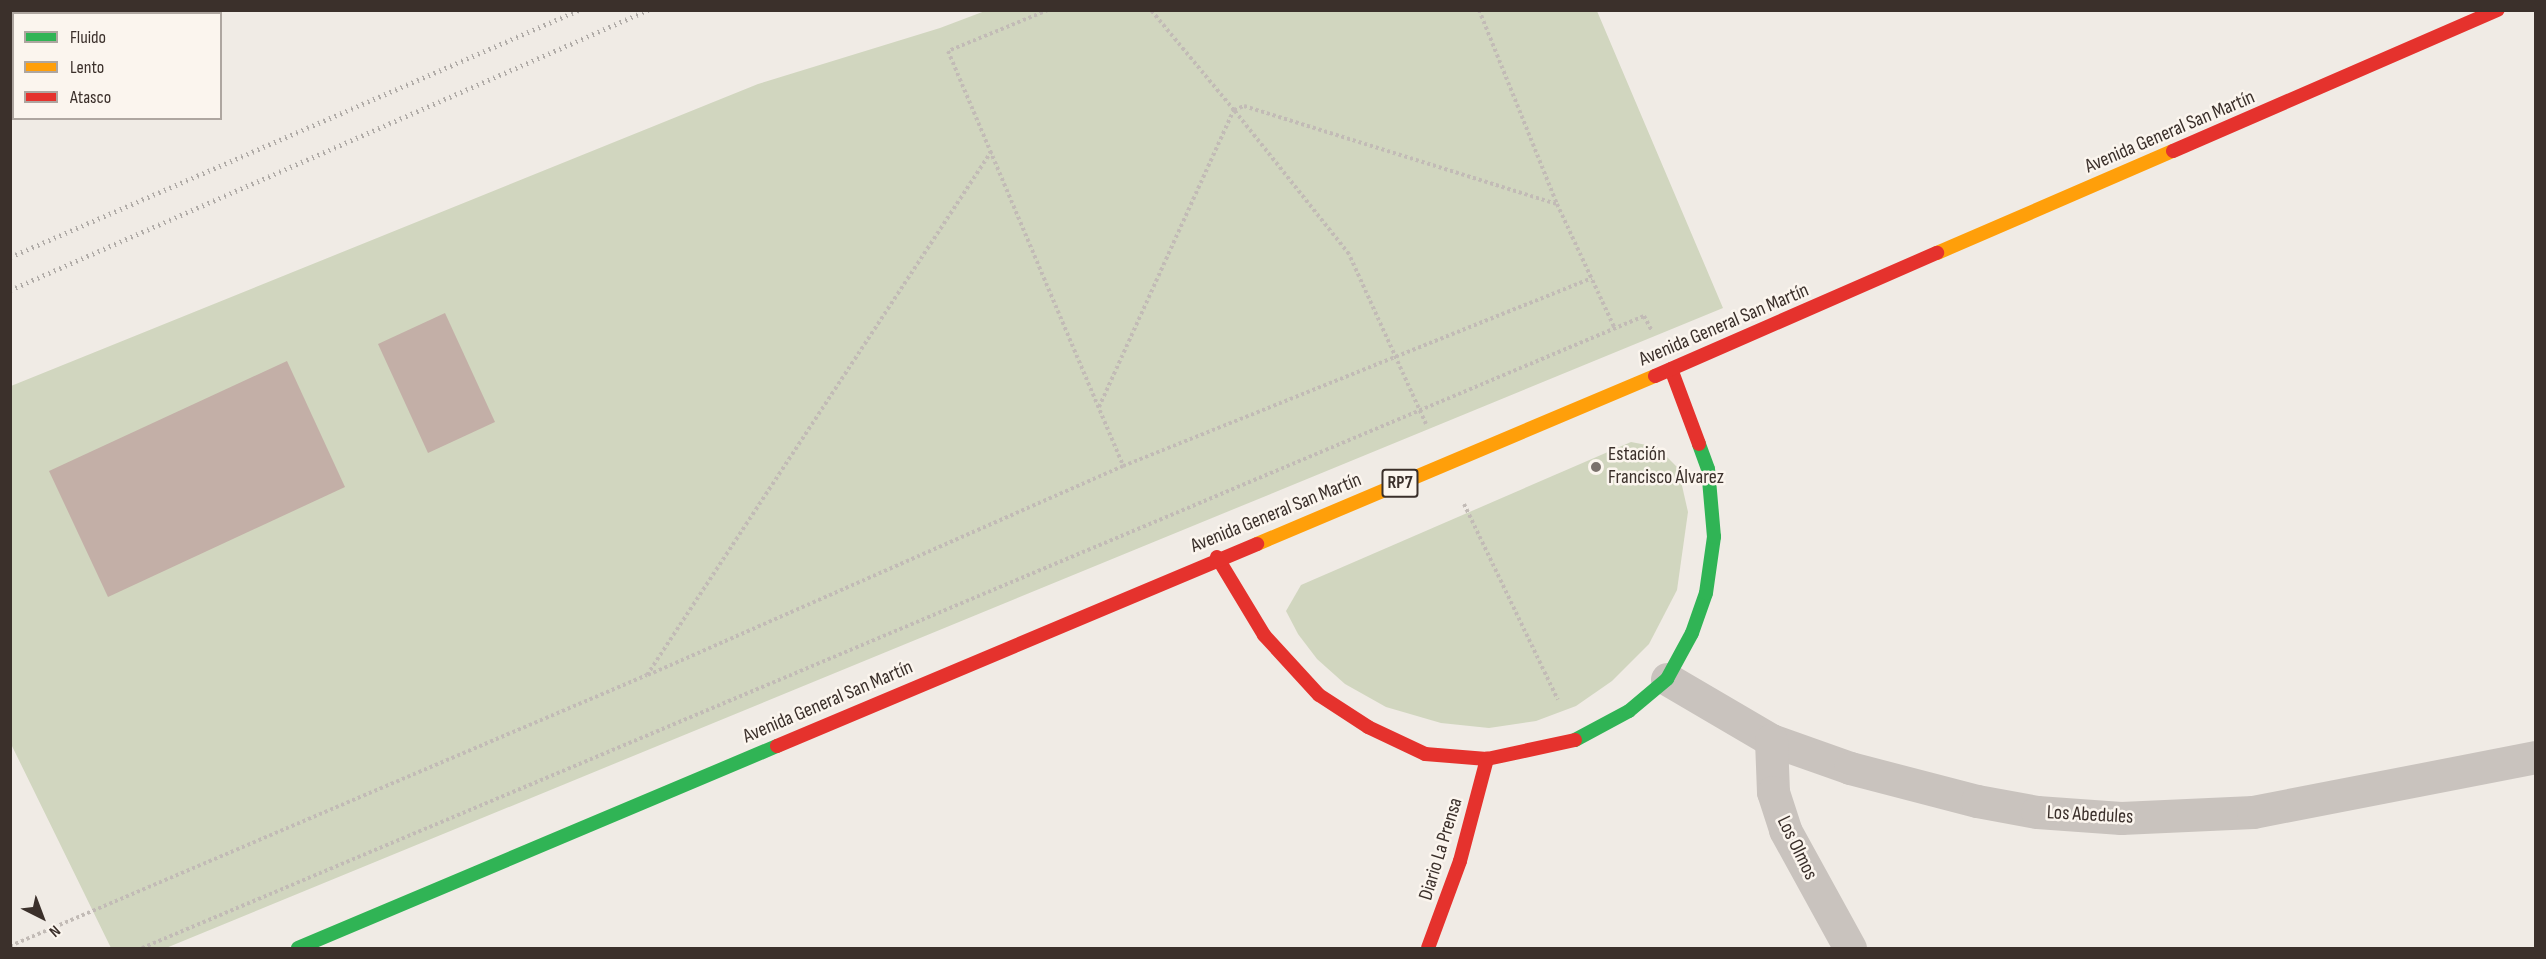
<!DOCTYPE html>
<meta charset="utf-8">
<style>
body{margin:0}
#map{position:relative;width:2546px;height:959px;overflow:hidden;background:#f0ebe5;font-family:"Sofia Sans Condensed",sans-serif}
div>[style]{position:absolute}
.green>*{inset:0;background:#d1d6bf}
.building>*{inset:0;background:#c3afa7}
.path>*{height:4px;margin-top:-2px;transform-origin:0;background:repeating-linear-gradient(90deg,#c2bbb6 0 3px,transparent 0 6px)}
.street>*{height:33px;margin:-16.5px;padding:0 16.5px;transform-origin:16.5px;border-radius:16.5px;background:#c9c3be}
.fast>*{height:14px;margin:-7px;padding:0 7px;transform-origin:7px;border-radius:7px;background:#30b455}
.slow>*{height:14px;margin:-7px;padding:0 7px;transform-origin:7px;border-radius:7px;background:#ff9f0a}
.jam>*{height:14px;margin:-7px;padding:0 7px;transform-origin:7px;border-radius:7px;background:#e5322d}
.rail>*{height:4.5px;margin-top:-2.25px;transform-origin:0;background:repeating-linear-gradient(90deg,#b1aca8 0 1.5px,transparent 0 6px)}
.dots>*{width:16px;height:16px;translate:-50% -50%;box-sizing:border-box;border:3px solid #fbf5ee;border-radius:50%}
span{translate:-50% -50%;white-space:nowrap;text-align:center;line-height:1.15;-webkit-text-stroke:5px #fbf5ee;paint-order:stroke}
.shield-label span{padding:2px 4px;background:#fbf5ee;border:2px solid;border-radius:4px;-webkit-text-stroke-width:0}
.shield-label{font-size:18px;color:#3b302b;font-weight:700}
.street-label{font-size:20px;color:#3b302b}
.poi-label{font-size:20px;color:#3b302b}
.left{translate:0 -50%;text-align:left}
.frame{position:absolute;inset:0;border:12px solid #3b302b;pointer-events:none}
.legend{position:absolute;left:12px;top:12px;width:210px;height:108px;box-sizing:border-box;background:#fbf5ee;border:2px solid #aea6a0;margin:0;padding:8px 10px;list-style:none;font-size:18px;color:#3b302b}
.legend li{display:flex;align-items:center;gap:12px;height:30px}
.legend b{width:30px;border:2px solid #aea6a0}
.north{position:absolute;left:12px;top:887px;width:60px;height:60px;-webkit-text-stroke:4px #fbf5ee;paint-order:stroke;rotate:138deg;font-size:16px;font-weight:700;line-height:24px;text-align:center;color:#3b302b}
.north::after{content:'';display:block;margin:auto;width:21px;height:27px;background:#3b302b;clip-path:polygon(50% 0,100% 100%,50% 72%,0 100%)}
</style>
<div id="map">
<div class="green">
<div style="clip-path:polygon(985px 11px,1597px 11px,1723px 308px,166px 948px,111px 948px,11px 744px,11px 386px,758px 84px,940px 28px)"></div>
<div style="clip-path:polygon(1631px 442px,1657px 447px,1678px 468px,1688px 512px,1677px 590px,1649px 644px,1612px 681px,1576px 706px,1536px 721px,1489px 728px,1441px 723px,1386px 707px,1345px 684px,1317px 659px,1298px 634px,1286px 611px,1301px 585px)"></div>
</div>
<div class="building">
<div style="clip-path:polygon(445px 313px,495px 422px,428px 453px,378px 344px)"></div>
<div style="clip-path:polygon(287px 361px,345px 487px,108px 597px,49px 471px)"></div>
</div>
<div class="path">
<div style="left:1048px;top:10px;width:108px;rotate:157.7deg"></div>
<div style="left:948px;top:51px;width:450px;rotate:67.1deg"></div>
<div style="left:1123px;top:466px;width:505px;rotate:-21.84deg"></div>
<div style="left:1479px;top:10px;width:209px;rotate:68.1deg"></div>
<div style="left:1557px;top:204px;width:138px;rotate:65.1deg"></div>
<div style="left:1099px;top:407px;width:326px;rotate:-65.6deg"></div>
<div style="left:1234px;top:110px;width:130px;rotate:-129.7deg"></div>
<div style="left:1426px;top:424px;width:187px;rotate:-114.4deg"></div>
<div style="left:1349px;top:254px;width:184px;rotate:-128.6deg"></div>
<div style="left:1234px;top:110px;width:11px;rotate:-22deg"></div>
<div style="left:1244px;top:106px;width:328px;rotate:17.4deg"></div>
<div style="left:1464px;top:504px;width:217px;rotate:64.4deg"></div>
<div style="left:648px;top:675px;width:519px;rotate:-23.75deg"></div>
<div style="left:10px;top:946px;width:692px;rotate:-23.05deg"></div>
<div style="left:647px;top:675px;width:626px;rotate:-56.67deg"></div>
<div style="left:142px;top:948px;width:1630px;rotate:-22.82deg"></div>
<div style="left:1644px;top:316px;width:17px;rotate:62deg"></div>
</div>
<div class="street">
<div style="left:1667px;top:679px;width:121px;rotate:30.4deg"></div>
<div style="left:1771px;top:740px;width:84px;rotate:19.5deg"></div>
<div style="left:1850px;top:768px;width:131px;rotate:14.6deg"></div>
<div style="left:1977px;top:801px;width:61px;rotate:10.4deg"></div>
<div style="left:2037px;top:812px;width:84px;rotate:4.1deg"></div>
<div style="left:2121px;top:818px;width:132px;rotate:-2.6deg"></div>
<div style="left:2253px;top:812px;width:288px;rotate:-11deg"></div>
<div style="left:1771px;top:740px;width:52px;rotate:87.8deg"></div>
<div style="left:1773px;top:792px;width:40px;rotate:72deg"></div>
<div style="left:1785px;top:830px;width:135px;rotate:61.2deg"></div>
</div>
<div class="fast">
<div style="left:1575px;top:740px;width:61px;rotate:-28.2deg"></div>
<div style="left:1629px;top:711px;width:50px;rotate:-40.1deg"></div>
<div style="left:1667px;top:679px;width:52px;rotate:-61.5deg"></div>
<div style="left:1692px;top:633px;width:42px;rotate:-70.7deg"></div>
<div style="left:1706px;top:593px;width:57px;rotate:-81.9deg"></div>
<div style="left:1714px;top:537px;width:68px;rotate:-95deg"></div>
<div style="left:1708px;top:469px;width:27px;rotate:-110deg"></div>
<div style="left:298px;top:948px;width:520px;rotate:-22.87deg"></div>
</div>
<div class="slow">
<div style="left:1937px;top:253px;width:257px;rotate:-23.4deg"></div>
<div style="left:1257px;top:544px;width:432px;rotate:-22.9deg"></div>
</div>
<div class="jam">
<div style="left:2173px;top:151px;width:354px;rotate:-23.5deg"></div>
<div style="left:1671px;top:369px;width:80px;rotate:69.5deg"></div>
<div style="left:1655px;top:376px;width:308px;rotate:-23.6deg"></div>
<div style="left:1217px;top:557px;width:91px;rotate:58.9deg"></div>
<div style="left:1264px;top:635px;width:81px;rotate:47.5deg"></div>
<div style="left:1319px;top:695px;width:59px;rotate:33.1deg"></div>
<div style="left:1368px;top:727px;width:63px;rotate:25.3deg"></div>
<div style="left:1425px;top:754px;width:62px;rotate:4.6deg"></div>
<div style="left:1487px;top:759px;width:90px;rotate:-12.2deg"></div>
<div style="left:777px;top:746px;width:521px;rotate:-22.82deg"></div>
<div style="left:1428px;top:948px;width:93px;rotate:-69.8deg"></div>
<div style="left:1460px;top:861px;width:106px;rotate:-75.2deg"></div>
</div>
<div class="rail">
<div style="left:10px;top:257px;width:620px;rotate:-23.47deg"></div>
<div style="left:10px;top:290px;width:697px;rotate:-23.7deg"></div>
</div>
<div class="dots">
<div style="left:1596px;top:467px;background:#7a716c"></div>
</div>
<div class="shield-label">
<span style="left:1400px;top:483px">RP7</span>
</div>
<div class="street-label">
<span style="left:2170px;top:132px;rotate:-23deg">Avenida General San Martín</span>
<span style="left:1724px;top:325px;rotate:-23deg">Avenida General San Martín</span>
<span style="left:1276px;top:513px;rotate:-22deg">Avenida General San Martín</span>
<span style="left:828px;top:702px;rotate:-23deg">Avenida General San Martín</span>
<span style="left:2090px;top:815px;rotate:3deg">Los Abedules</span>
<span style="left:1797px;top:848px;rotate:64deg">Los Olmos</span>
<span style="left:1441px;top:849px;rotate:-73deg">Diario La Prensa</span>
</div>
<div class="poi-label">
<span class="left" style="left:1608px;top:466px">Estación<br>Francisco Álvarez</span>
</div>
<div class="frame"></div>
<ul class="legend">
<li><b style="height:8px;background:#30b455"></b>Fluido</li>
<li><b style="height:8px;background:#ff9f0a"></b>Lento</li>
<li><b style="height:8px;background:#e5322d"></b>Atasco</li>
</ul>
<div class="north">N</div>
</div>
